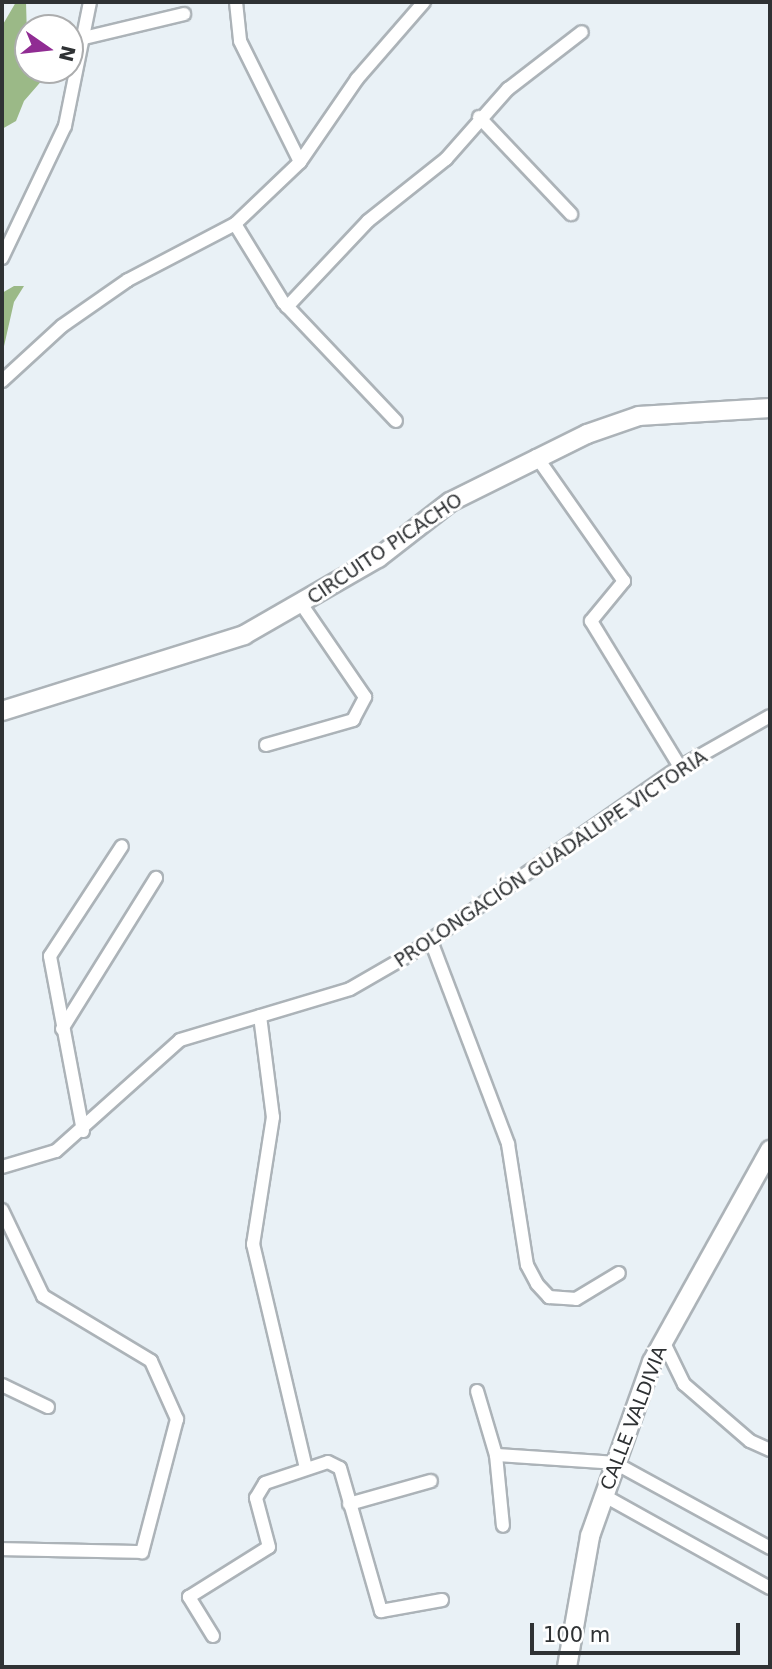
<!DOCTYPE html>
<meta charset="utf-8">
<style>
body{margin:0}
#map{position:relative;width:772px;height:1669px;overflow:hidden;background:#e9f1f6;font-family:"DejaVu Sans",sans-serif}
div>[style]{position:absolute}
.forest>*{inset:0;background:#9bb987}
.roads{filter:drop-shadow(2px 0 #acb3b8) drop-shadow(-2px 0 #acb3b8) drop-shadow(0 2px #acb3b8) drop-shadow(0 -2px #acb3b8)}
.street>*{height:12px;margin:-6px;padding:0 6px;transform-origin:6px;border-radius:6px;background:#fff}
.secondary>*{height:18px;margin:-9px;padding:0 9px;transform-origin:9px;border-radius:9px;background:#fff}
span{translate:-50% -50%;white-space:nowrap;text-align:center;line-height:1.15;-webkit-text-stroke:6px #fff;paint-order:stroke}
.street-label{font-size:19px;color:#2f3234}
.frame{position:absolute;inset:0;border:4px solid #2f3234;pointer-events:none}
.north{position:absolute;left:14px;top:14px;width:70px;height:70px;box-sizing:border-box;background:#fff;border:2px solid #acadae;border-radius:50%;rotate:104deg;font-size:19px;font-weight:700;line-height:28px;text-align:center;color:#2f3234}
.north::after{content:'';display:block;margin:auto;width:24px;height:32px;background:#902c93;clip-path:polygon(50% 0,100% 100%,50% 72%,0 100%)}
.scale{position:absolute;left:530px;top:1623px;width:210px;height:32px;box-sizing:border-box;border:4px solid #2f3234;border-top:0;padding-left:9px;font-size:21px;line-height:24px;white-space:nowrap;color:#2f3234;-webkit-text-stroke:5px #fff;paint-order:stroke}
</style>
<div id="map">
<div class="forest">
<div style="clip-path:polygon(16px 2px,26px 2px,28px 70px,51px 70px,24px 101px,16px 121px,2px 129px,2px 26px)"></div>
<div style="clip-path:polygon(14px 286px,24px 286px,14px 302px,2px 355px,2px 293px)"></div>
</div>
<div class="roads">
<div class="street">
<div style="left:236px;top:2px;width:39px;rotate:84deg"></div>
<div style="left:240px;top:41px;width:135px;rotate:63.6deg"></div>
<div style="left:84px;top:38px;width:103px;rotate:-13.5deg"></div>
<div style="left:479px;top:117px;width:134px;rotate:46.5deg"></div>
<div style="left:235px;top:224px;width:92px;rotate:58.4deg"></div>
<div style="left:283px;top:302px;width:164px;rotate:46.5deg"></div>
<div style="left:2px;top:258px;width:146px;rotate:-64.5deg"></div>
<div style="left:65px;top:126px;width:126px;rotate:-78.6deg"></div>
<div style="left:287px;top:307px;width:118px;rotate:-46.7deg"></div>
<div style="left:368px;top:221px;width:100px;rotate:-38.5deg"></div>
<div style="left:446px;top:159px;width:94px;rotate:-48.5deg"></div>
<div style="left:508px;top:89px;width:93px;rotate:-37.6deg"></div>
<div style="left:2px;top:381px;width:81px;rotate:-42.5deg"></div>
<div style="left:62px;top:326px;width:80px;rotate:-34.9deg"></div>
<div style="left:128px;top:280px;width:121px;rotate:-27.6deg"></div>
<div style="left:235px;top:224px;width:90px;rotate:-43.6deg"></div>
<div style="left:300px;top:162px;width:101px;rotate:-55.5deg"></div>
<div style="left:357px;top:79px;width:102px;rotate:-49deg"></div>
<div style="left:536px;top:456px;width:153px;rotate:54.9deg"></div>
<div style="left:624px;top:581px;width:52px;rotate:129.5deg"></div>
<div style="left:591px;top:621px;width:171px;rotate:58.6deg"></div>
<div style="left:266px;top:745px;width:91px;rotate:-16deg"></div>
<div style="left:353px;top:720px;width:26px;rotate:-62deg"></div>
<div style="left:365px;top:697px;width:112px;rotate:-124.4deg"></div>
<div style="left:431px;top:941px;width:217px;rotate:69.2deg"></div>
<div style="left:508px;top:1144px;width:122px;rotate:81.1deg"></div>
<div style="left:527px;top:1265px;width:21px;rotate:62deg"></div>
<div style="left:537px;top:1284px;width:18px;rotate:47deg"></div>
<div style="left:549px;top:1297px;width:27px;rotate:4deg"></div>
<div style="left:576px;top:1299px;width:50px;rotate:-31.2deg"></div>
<div style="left:260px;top:1016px;width:102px;rotate:82.7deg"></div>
<div style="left:273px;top:1117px;width:129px;rotate:98.9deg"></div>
<div style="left:253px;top:1244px;width:230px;rotate:76.7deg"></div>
<div style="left:62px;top:1029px;width:178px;rotate:-58.1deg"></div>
<div style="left:83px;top:1131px;width:178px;rotate:-100.7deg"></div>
<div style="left:50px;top:956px;width:131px;rotate:-56.8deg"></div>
<div style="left:2px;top:1167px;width:56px;rotate:-16.5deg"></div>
<div style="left:56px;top:1151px;width:166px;rotate:-41.8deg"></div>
<div style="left:180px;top:1040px;width:177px;rotate:-16.7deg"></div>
<div style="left:350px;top:989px;width:68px;rotate:-30deg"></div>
<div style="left:409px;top:955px;width:330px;rotate:-34.8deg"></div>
<div style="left:680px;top:767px;width:103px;rotate:-29.5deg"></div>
<div style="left:2px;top:1210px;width:95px;rotate:64.5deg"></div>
<div style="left:43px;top:1296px;width:126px;rotate:31deg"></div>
<div style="left:151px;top:1361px;width:64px;rotate:65.9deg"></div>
<div style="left:177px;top:1419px;width:138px;rotate:104.7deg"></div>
<div style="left:142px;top:1552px;width:140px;rotate:-178.8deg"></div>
<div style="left:663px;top:1341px;width:48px;rotate:64deg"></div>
<div style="left:684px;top:1384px;width:87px;rotate:40.8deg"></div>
<div style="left:750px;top:1441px;width:22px;rotate:24deg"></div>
<div style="left:2px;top:1385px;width:51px;rotate:25.6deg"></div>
<div style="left:477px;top:1391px;width:67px;rotate:73.5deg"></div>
<div style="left:496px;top:1455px;width:71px;rotate:84.4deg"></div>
<div style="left:496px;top:1455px;width:119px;rotate:3.8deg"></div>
<div style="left:615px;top:1463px;width:177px;rotate:28.7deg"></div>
<div style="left:603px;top:1495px;width:191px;rotate:29.1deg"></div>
<div style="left:349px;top:1504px;width:85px;rotate:-15.7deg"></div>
<div style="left:213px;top:1636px;width:46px;rotate:-121.6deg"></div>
<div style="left:189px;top:1597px;width:94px;rotate:-32deg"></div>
<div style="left:269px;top:1547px;width:51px;rotate:-104.9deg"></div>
<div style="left:256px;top:1498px;width:17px;rotate:-59deg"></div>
<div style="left:265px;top:1483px;width:66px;rotate:-18.4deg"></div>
<div style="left:328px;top:1462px;width:13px;rotate:27deg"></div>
<div style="left:340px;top:1468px;width:149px;rotate:74deg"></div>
<div style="left:381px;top:1611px;width:62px;rotate:-10.2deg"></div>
</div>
<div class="secondary">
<div style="left:2px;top:711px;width:254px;rotate:-17.4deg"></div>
<div style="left:244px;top:635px;width:155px;rotate:-29.9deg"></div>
<div style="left:378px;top:558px;width:91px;rotate:-37.9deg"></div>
<div style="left:450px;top:502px;width:153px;rotate:-26.4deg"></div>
<div style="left:587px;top:434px;width:55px;rotate:-19.1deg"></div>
<div style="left:639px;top:416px;width:131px;rotate:-3.5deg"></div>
<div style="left:567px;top:1667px;width:133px;rotate:-80deg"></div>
<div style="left:590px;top:1536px;width:185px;rotate:-70.4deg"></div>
<div style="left:652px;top:1362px;width:243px;rotate:-60.9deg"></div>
</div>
</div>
<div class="street-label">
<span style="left:385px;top:549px;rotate:-34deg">CIRCUITO PICACHO</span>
<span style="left:551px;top:859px;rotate:-34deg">PROLONGACIÓN GUADALUPE VICTORIA</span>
<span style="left:634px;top:1418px;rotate:-69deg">CALLE VALDIVIA</span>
</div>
<div class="frame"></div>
<div class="north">N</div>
<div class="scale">100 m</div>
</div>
